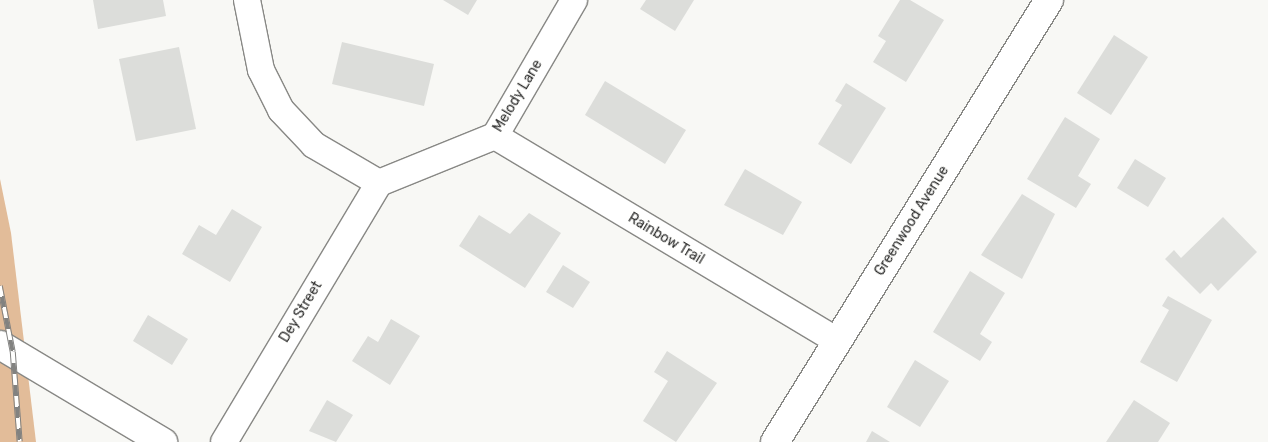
<!DOCTYPE html>
<style>
body{margin:0}
#map{position:relative;width:1268px;height:442px;overflow:hidden;background:#f8f8f5;font-family:Rubik,sans-serif}
div>[style]{position:absolute}
.green>*{inset:0;background:#e2bc99}
.building>*{inset:0;background:#dcddda}
.roads{filter:drop-shadow(1px 0 #888885) drop-shadow(-1px 0 #888885) drop-shadow(0 1px #888885) drop-shadow(0 -1px #888885)}
.street>*{height:26px;margin:-13px;padding:0 13px;transform-origin:13px;border-radius:13px;background:#fff}
.secondary>*{height:28px;margin:-14px;padding:0 14px;transform-origin:14px;border-radius:14px;background:#fff}
.rail>*{height:5.5px;margin-top:-2.75px;transform-origin:0;background:repeating-linear-gradient(90deg,#fffffe 0 11px,#828280 0 22px);box-sizing:border-box;border-block:1px solid #828280}
span{translate:-50% -50%;white-space:nowrap;text-align:center;line-height:1.15;-webkit-text-stroke:4.5px #fffffe;paint-order:stroke}
.street-label{font-size:14px;color:#2b2b2a}
</style>
<div id="map">
<div class="green">
<div style="clip-path:polygon(0 179px,11px 233px,36px 442px,0 442px)"></div>
</div>
<div class="building">
<div style="clip-path:polygon(93px 0,163px 0,166px 16px,98px 29px)"></div>
<div style="clip-path:polygon(443px 0,477px 0,468px 15px)"></div>
<div style="clip-path:polygon(646px 0,694px 0,675px 31px,640px 9px)"></div>
<div style="clip-path:polygon(900px 0,910px 0,944px 20px,906px 82px,873px 62px,886px 41px,878px 36px)"></div>
<div style="clip-path:polygon(1114px 35px,1148px 57px,1111px 115px,1077px 93px)"></div>
<div style="clip-path:polygon(342px 42px,434px 64px,424px 106px,332px 84px)"></div>
<div style="clip-path:polygon(179px 47px,196px 129px,136px 141px,119px 59px)"></div>
<div style="clip-path:polygon(605px 81px,686px 130px,665px 164px,585px 115px)"></div>
<div style="clip-path:polygon(846px 83px,886px 108px,851px 164px,818px 144px,842px 105px,835px 101px)"></div>
<div style="clip-path:polygon(1065px 117px,1100px 139px,1078px 176px,1091px 184px,1076px 208px,1027px 179px)"></div>
<div style="clip-path:polygon(1135px 159px,1166px 178px,1148px 207px,1117px 188px)"></div>
<div style="clip-path:polygon(745px 169px,802px 202px,783px 235px,724px 205px)"></div>
<div style="clip-path:polygon(1022px 194px,1055px 214px,1022px 279px,981px 255px)"></div>
<div style="clip-path:polygon(232px 209px,262px 227px,230px 282px,182px 254px,199px 225px,216px 235px)"></div>
<div style="clip-path:polygon(529px 213px,561px 233px,525px 288px,459px 246px,479px 215px,510px 234px)"></div>
<div style="clip-path:polygon(1223px 217px,1257px 252px,1218px 291px,1211px 283px,1200px 294px,1165px 259px,1174px 250px,1181px 258px)"></div>
<div style="clip-path:polygon(563px 265px,590px 282px,573px 308px,546px 292px)"></div>
<div style="clip-path:polygon(970px 271px,1005px 293px,980px 334px,992px 342px,980px 361px,933px 332px)"></div>
<div style="clip-path:polygon(1168px 296px,1212px 320px,1177px 382px,1140px 362px,1169px 310px,1162px 306px)"></div>
<div style="clip-path:polygon(148px 315px,188px 339px,172px 365px,133px 341px)"></div>
<div style="clip-path:polygon(391px 319px,420px 336px,390px 385px,352px 361px,368px 336px,378px 342px)"></div>
<div style="clip-path:polygon(667px 351px,717px 383px,676px 442px,643px 421px,668px 381px,654px 372px)"></div>
<div style="clip-path:polygon(915px 360px,949px 381px,920px 427px,887px 407px)"></div>
<div style="clip-path:polygon(327px 400px,353px 415px,336px 442px,309px 431px)"></div>
<div style="clip-path:polygon(1134px 400px,1170px 423px,1158px 442px,1106px 442px)"></div>
<div style="clip-path:polygon(872px 431px,890px 442px,866px 442px)"></div>
</div>
<div class="roads">
<div class="street">
<div style="left:247px;top:0;width:71px;rotate:78.7deg"></div>
<div style="left:261px;top:70px;width:45px;rotate:63.4deg"></div>
<div style="left:281px;top:110px;width:48px;rotate:46.7deg"></div>
<div style="left:314px;top:145px;width:75px;rotate:30.3deg"></div>
<div style="left:495px;top:136px;width:399px;rotate:30.9deg"></div>
<div style="left:379px;top:183px;width:125px;rotate:-22.1deg"></div>
<div style="left:495px;top:136px;width:157px;rotate:-59.8deg"></div>
<div style="left:224px;top:442px;width:302px;rotate:-59.1deg"></div>
</div>
<div class="secondary">
<div style="left:0;top:345px;width:190px;rotate:30.8deg"></div>
<div style="left:775px;top:442px;width:520px;rotate:-58.2deg"></div>
</div>
</div>
<div class="rail">
<div style="left:0;top:286px;width:67px;rotate:78.9deg"></div>
<div style="left:13px;top:352px;width:90px;rotate:85.6deg"></div>
</div>
<div class="street-label">
<span style="left:518px;top:96px;rotate:-59deg">Melody Lane</span>
<span style="left:912px;top:221px;rotate:-58deg">Greenwood Avenue</span>
<span style="left:666px;top:239px;rotate:31deg">Rainbow Trail</span>
<span style="left:301px;top:312px;rotate:-59deg">Dey Street</span>
</div>
</div>
